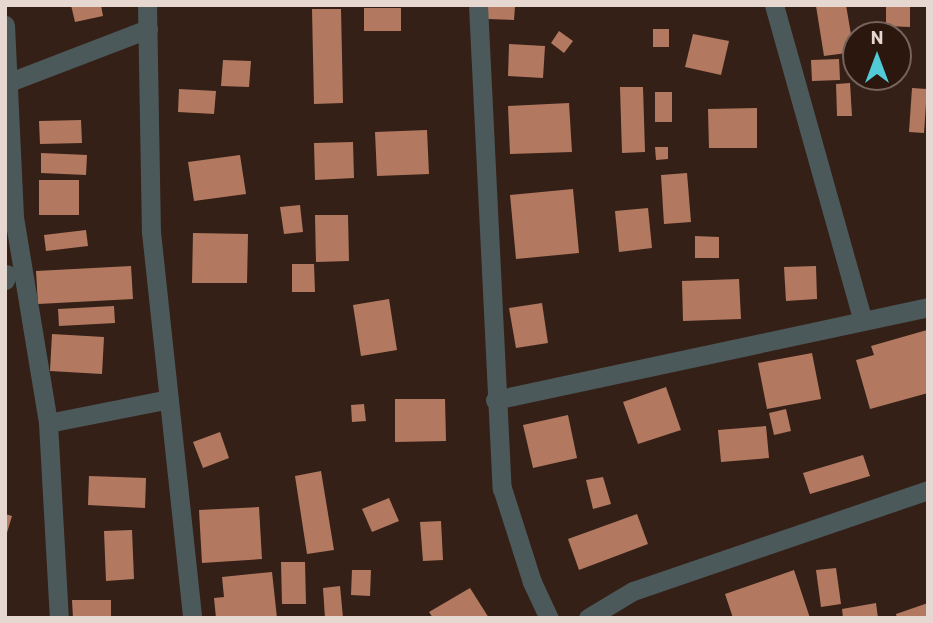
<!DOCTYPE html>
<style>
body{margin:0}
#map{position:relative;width:933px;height:623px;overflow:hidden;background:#352017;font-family:Barlow,sans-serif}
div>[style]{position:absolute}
.building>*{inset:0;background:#b27960}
.minor>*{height:19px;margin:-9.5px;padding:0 9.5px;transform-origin:9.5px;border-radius:9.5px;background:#4c595b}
span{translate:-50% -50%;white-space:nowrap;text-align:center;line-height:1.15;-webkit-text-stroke:7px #2b170e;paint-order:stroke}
.frame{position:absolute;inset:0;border:7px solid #e6d8d1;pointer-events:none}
.north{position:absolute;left:842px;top:21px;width:70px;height:70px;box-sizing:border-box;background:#2b170e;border:2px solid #76645c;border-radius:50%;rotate:0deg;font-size:19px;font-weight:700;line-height:28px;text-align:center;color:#e6d8d1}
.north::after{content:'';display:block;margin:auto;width:24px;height:32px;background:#52cbd9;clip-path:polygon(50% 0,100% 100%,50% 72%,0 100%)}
</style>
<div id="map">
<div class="building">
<div style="clip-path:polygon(71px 5px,101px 5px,103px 16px,75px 22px)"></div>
<div style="clip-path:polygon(488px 5px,515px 6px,514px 20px,487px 19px)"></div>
<div style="clip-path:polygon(846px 5px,854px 52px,824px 56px,816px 6px)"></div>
<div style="clip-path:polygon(886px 5px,910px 5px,910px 27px,886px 26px)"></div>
<div style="clip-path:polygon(364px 8px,401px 8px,401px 31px,364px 31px)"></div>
<div style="clip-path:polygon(312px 9px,341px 9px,343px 103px,314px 104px)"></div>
<div style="clip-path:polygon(653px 29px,669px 29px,669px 47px,653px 47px)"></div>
<div style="clip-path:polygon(559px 31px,573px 41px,564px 53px,551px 43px)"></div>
<div style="clip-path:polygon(693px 34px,729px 41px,721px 75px,685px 67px)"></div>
<div style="clip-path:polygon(509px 44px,545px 46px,543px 78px,508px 76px)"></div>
<div style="clip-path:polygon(839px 59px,840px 80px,812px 81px,811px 60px)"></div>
<div style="clip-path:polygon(223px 60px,251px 61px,249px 87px,221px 86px)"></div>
<div style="clip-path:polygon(850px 83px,852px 116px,837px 116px,836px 84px)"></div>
<div style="clip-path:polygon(620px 87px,643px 87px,645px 152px,622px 153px)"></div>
<div style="clip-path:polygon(912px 88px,927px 89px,924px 133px,909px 132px)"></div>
<div style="clip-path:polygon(179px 89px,216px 91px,214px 114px,178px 112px)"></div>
<div style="clip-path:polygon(655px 92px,672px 92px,672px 122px,655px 122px)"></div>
<div style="clip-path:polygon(569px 103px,572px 152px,510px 154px,508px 106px)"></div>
<div style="clip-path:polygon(757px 108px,757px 148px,709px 148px,708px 109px)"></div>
<div style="clip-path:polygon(81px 120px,82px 143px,40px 144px,39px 121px)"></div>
<div style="clip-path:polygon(427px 130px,429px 174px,377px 176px,375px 132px)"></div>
<div style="clip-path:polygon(353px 142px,354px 178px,315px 180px,314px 143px)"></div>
<div style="clip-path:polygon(655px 147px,668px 147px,668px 159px,656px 160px)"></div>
<div style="clip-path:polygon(41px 153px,87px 155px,86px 175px,41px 173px)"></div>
<div style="clip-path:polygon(240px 155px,246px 194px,194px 201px,188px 162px)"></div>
<div style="clip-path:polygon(687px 173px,691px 222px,664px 224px,661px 175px)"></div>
<div style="clip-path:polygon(39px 180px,79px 180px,79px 215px,39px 215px)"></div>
<div style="clip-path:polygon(573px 189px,579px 253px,516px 259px,510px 195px)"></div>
<div style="clip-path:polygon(300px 205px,303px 232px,284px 234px,280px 207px)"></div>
<div style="clip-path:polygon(648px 208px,652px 248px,619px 252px,615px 211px)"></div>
<div style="clip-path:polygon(315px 215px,348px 215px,349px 261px,316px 262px)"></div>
<div style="clip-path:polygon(86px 230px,88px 246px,46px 251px,44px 235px)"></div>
<div style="clip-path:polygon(193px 233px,248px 234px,247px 283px,192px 283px)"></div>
<div style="clip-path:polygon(695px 236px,719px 237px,719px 258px,695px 258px)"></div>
<div style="clip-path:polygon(292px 264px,314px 264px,315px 292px,292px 292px)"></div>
<div style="clip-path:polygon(131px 266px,133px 299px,38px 304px,36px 271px)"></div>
<div style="clip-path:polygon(816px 266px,817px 299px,786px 301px,784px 267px)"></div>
<div style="clip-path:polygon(739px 279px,741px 319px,683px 321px,682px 281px)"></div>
<div style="clip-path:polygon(389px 299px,397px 350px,361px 356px,353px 305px)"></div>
<div style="clip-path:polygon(542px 303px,548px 343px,516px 348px,509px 308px)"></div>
<div style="clip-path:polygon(114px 306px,115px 323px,59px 326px,58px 309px)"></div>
<div style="clip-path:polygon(927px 330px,928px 393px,870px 409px,856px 360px,874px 355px,871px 346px)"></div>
<div style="clip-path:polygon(52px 334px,104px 337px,102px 374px,50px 371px)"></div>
<div style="clip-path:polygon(812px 353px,821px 399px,767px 409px,758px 363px)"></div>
<div style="clip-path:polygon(666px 387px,681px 430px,638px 444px,623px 402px)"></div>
<div style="clip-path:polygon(395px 399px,445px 399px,446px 441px,395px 442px)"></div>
<div style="clip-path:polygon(364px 404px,366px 421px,352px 422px,351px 405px)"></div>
<div style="clip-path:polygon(786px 409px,791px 431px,774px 435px,769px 413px)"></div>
<div style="clip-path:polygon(568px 415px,577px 458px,533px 468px,523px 425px)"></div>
<div style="clip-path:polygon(766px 426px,769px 458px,721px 462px,718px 430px)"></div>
<div style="clip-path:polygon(220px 432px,229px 458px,203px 468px,193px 442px)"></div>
<div style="clip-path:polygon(863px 455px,870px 476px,810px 494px,803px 473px)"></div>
<div style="clip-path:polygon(321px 471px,334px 550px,307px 554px,295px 476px)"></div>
<div style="clip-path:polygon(89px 476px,146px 478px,145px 508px,88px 505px)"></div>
<div style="clip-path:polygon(603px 477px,611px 504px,593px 509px,586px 480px)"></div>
<div style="clip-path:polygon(389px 498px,399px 521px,372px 532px,362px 509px)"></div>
<div style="clip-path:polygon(259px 507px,262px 559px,202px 563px,199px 510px)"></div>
<div style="clip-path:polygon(5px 514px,12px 516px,6px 536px,5px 536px)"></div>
<div style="clip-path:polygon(637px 514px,648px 544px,579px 570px,568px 539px)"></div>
<div style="clip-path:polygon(441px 521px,443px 560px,423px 561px,420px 522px)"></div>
<div style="clip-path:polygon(132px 530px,134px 579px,106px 581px,104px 531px)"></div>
<div style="clip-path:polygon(281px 562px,305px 562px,306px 604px,282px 604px)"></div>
<div style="clip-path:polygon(836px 568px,841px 604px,821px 607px,816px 570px)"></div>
<div style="clip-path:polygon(352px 570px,371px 570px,370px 596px,351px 595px)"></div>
<div style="clip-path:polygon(794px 570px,810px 618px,733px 618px,725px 594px)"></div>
<div style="clip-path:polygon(272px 572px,277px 618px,216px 618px,214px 598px,224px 597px,222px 577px)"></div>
<div style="clip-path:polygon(340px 586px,343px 618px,325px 618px,323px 588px)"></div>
<div style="clip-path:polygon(470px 588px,489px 618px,433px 618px,429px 612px)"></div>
<div style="clip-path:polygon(72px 600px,111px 600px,111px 618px,73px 618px)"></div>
<div style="clip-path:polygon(876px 603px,878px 618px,843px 618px,842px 609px)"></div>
<div style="clip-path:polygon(928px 603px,928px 618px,897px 618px,896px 614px)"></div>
</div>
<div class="minor">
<div style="left:147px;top:5px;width:227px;rotate:89deg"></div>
<div style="left:151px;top:232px;width:388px;rotate:83.9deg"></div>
<div style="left:478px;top:5px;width:484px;rotate:87.2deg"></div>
<div style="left:502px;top:488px;width:99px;rotate:72.3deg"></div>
<div style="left:532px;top:582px;width:40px;rotate:65deg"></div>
<div style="left:774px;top:5px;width:328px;rotate:74.3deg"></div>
<div style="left:5px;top:25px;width:192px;rotate:87.3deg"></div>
<div style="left:14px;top:217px;width:209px;rotate:80.6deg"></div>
<div style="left:48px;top:423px;width:195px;rotate:86.8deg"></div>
<div style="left:7px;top:83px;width:151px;rotate:-21deg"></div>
<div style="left:5px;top:280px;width:6px;rotate:-72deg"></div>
<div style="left:495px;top:400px;width:443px;rotate:-12.1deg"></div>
<div style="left:48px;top:423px;width:123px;rotate:-11.2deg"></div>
<div style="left:588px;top:618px;width:52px;rotate:-31deg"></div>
<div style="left:633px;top:591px;width:312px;rotate:-18.9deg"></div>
</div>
<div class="frame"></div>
<div class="north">N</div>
</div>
